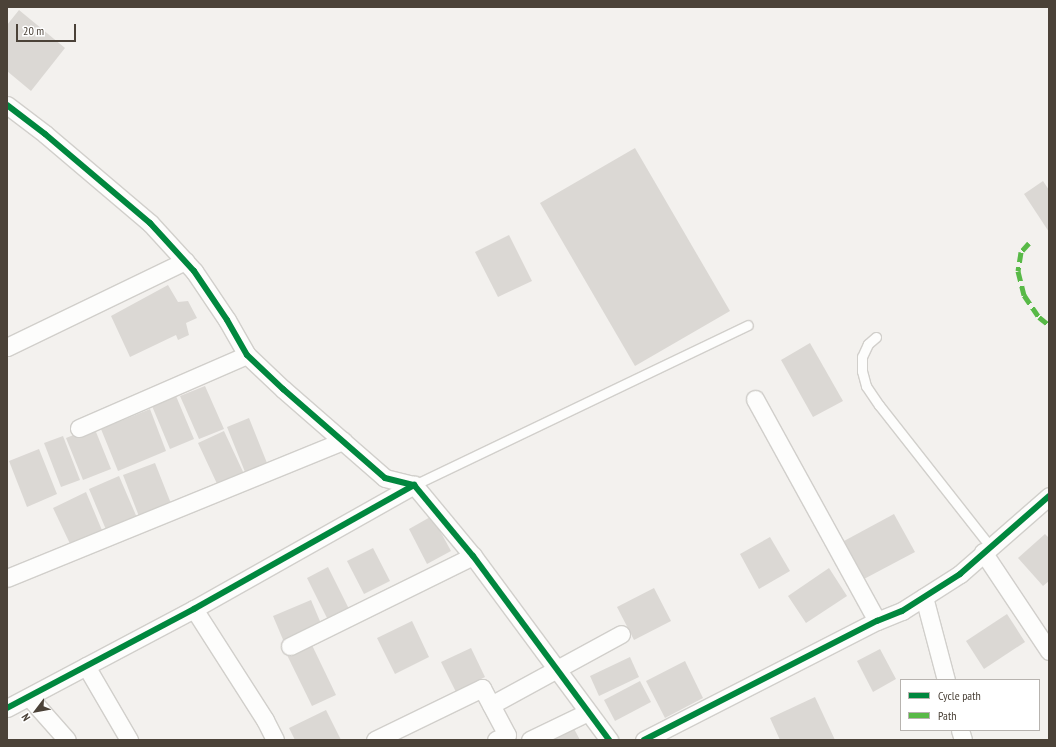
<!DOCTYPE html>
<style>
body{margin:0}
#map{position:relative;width:1056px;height:747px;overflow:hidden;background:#f3f1ee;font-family:"PT Sans Narrow",sans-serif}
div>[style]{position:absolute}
.building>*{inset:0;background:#dbd8d4}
.roads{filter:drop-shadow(1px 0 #d1cfcb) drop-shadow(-1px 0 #d1cfcb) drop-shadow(0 1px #d1cfcb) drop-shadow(0 -1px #d1cfcb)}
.service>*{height:9px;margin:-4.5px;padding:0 4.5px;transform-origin:4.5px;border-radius:4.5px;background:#fdfdfc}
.minor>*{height:17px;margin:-8.5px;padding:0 8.5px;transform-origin:8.5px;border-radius:8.5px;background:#fdfdfc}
.quiet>*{height:5px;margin-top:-2.5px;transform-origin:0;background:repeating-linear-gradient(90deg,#58b947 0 10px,transparent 0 15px)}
.cycleway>*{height:6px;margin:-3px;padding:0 3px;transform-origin:3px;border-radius:3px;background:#00873e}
span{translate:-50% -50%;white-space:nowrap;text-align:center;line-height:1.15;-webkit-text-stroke:4px #fff;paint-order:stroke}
.frame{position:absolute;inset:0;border:8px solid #4b4238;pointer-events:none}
.legend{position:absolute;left:900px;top:679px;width:140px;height:52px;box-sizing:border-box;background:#fff;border:1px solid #b7b3af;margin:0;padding:5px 7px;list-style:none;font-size:12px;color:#4b4238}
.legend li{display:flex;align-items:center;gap:8px;height:20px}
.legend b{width:20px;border:1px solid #b7b3af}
.north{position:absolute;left:16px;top:691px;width:40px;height:40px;-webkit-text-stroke:3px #fff;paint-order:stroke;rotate:238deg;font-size:11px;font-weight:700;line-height:16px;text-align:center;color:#4b4238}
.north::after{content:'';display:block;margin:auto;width:14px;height:18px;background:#4b4238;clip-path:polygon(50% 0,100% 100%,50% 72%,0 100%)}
.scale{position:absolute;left:16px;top:24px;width:60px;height:18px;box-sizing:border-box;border:2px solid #4b4238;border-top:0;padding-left:5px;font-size:12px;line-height:14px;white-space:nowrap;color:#4b4238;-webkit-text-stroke:3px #fff;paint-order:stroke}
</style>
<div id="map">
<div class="building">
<div style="clip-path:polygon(19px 10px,65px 48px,31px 91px,7px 71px,7px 25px)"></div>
<div style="clip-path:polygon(635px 148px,730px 311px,635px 366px,540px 203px)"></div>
<div style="clip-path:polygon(1043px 181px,1049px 190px,1049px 232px,1024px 194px)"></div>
<div style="clip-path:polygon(509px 235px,532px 281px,498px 297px,475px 252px)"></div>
<div style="clip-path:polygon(168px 285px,178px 302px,188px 301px,197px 318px,186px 323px,189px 335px,178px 340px,176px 335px,130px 357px,111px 316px)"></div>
<div style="clip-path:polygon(810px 343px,843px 401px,813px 417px,781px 360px)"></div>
<div style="clip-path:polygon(205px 386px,224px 429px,199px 439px,180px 396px)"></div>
<div style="clip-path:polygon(176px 396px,194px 439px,170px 449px,152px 406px)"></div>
<div style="clip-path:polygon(150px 409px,166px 451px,118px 471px,101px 429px)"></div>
<div style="clip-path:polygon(249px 418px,267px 463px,245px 472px,227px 427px)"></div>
<div style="clip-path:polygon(94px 427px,111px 469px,83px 480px,66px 438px)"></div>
<div style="clip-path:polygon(224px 431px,245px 476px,219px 488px,198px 443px)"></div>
<div style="clip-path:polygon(63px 436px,80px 480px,61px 487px,44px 443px)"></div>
<div style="clip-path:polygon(39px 449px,57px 494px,27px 507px,9px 461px)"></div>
<div style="clip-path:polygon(155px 463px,172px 506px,140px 519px,123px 475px)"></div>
<div style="clip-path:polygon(119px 476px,138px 520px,107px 532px,89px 489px)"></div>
<div style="clip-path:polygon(86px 492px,104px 535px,73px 550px,53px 508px)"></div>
<div style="clip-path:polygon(894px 514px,915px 552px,864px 579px,844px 541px)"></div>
<div style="clip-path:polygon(432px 516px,451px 551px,427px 564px,409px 529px)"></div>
<div style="clip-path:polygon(1045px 534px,1049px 538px,1049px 581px,1043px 586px,1018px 558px)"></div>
<div style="clip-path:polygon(770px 537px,790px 571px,759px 589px,740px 554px)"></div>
<div style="clip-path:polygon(373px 548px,390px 581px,364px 594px,347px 561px)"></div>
<div style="clip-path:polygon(328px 567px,351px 613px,330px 624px,307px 578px)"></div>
<div style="clip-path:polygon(829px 568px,847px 596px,806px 623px,788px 596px)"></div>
<div style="clip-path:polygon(654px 588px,671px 621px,634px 640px,617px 607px)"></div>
<div style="clip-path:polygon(311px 600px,322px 626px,284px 642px,273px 616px)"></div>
<div style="clip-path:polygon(1007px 614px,1025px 642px,984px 669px,966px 641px)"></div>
<div style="clip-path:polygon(412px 621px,429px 657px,395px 674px,377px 638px)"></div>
<div style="clip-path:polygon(310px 641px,336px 695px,312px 706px,286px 653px)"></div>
<div style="clip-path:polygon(471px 648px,485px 677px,456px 692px,441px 662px)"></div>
<div style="clip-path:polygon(880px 649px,896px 679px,873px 692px,857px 661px)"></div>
<div style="clip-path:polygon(630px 657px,639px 677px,599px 696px,590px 676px)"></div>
<div style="clip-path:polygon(685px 661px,703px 698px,665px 718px,646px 681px)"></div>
<div style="clip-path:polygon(640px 681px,651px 702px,615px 721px,604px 700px)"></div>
<div style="clip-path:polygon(815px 697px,835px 740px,780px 740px,770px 718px)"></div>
<div style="clip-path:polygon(326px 710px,341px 740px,295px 740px,289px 728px)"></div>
<div style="clip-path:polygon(572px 725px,580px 740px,540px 740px)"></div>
</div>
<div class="roads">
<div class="service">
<div style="left:876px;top:337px;width:11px;rotate:139deg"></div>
<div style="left:868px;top:344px;width:14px;rotate:115deg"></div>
<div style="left:862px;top:357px;width:14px;rotate:90deg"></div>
<div style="left:862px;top:371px;width:16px;rotate:75deg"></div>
<div style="left:866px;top:386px;width:23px;rotate:56deg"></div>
<div style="left:879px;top:405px;width:179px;rotate:51.8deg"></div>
<div style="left:414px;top:485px;width:370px;rotate:-25.6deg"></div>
</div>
<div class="minor">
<div style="left:7px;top:105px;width:48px;rotate:37.3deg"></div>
<div style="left:45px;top:134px;width:138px;rotate:40.3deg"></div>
<div style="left:150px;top:223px;width:65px;rotate:47.5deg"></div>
<div style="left:194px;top:271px;width:59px;rotate:56deg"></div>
<div style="left:227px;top:320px;width:40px;rotate:60.3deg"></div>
<div style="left:247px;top:355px;width:50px;rotate:43.4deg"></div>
<div style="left:283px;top:389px;width:135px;rotate:41.1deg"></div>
<div style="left:385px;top:478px;width:30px;rotate:14deg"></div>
<div style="left:414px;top:485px;width:92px;rotate:50.3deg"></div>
<div style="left:473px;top:556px;width:229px;rotate:53.5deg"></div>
<div style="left:7px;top:347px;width:198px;rotate:-25.8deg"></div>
<div style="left:755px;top:399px;width:253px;rotate:61.2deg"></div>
<div style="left:79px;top:428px;width:183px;rotate:-23.5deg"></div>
<div style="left:983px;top:552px;width:119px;rotate:56.3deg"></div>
<div style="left:7px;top:578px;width:363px;rotate:-22.2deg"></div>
<div style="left:924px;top:597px;width:86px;rotate:75.2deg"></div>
<div style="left:194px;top:609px;width:132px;rotate:57.4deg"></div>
<div style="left:265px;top:720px;width:22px;rotate:63deg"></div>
<div style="left:290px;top:646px;width:204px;rotate:-26.2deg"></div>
<div style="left:86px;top:666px;width:86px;rotate:59.8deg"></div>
<div style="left:29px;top:697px;width:57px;rotate:48.5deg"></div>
<div style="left:491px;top:705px;width:148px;rotate:-28.6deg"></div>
<div style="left:7px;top:708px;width:212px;rotate:-27.9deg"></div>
<div style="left:194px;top:609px;width:253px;rotate:-29.4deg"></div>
<div style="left:960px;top:730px;width:10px;rotate:73deg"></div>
<div style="left:375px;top:740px;width:119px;rotate:-25.9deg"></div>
<div style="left:482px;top:688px;width:53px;rotate:62deg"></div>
<div style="left:507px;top:735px;width:12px;rotate:156deg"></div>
<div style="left:530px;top:740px;width:64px;rotate:-25.8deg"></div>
<div style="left:644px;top:740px;width:262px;rotate:-27.1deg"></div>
<div style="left:877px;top:621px;width:27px;rotate:-22deg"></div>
<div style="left:902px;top:611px;width:69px;rotate:-32.5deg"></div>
<div style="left:960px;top:574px;width:118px;rotate:-41.2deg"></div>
</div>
</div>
<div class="quiet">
<div style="left:1029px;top:243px;width:12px;rotate:132deg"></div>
<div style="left:1021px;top:252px;width:19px;rotate:99deg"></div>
<div style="left:1018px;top:271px;width:25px;rotate:76deg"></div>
<div style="left:1024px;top:295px;width:27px;rotate:56deg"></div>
<div style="left:1039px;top:317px;width:13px;rotate:39deg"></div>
</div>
<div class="cycleway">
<div style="left:7px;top:105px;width:48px;rotate:37.3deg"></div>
<div style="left:45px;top:134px;width:138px;rotate:40.3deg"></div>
<div style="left:150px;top:223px;width:65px;rotate:47.5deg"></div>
<div style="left:194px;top:271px;width:59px;rotate:56deg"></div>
<div style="left:227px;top:320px;width:40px;rotate:60.3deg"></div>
<div style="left:247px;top:355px;width:50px;rotate:43.4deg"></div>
<div style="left:283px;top:389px;width:135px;rotate:41.1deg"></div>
<div style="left:385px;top:478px;width:30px;rotate:14deg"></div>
<div style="left:414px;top:485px;width:92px;rotate:50.3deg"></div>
<div style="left:473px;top:556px;width:229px;rotate:53.5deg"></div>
<div style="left:7px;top:708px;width:212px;rotate:-27.9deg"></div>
<div style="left:194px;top:609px;width:253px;rotate:-29.4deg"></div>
<div style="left:644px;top:740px;width:262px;rotate:-27.1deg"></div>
<div style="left:877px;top:621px;width:27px;rotate:-22deg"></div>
<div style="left:902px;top:611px;width:69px;rotate:-32.5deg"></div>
<div style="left:960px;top:574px;width:118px;rotate:-41.2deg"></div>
</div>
<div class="frame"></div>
<ul class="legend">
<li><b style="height:5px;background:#00873e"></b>Cycle path</li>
<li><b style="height:5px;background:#58b947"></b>Path</li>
</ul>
<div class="north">N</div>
<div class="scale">20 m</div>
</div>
